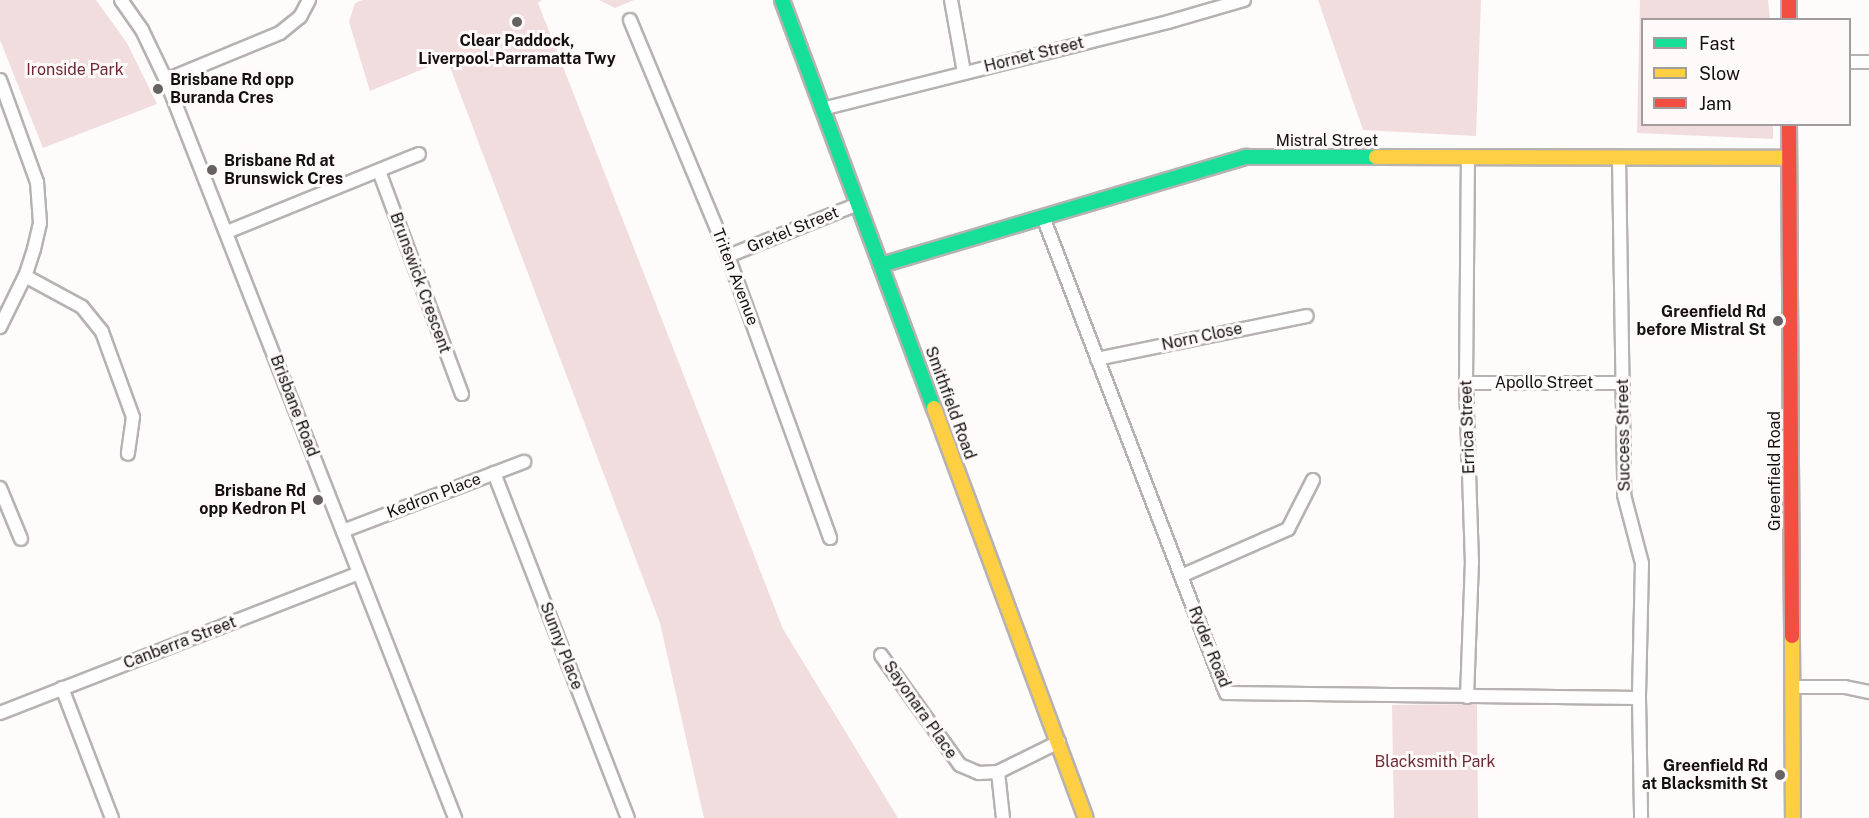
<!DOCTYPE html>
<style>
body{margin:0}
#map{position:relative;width:1869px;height:818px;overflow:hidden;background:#fefbfb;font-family:"Public Sans",sans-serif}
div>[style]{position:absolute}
.green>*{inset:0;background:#f2ddde}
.roads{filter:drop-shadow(2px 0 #b7b2b2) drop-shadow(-2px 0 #b7b2b2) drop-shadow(0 2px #b7b2b2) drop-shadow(0 -2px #b7b2b2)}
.street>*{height:12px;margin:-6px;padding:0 6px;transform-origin:6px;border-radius:6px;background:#fffefe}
.fast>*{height:14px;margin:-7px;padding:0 7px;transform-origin:7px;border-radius:7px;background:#16e098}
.slow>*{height:14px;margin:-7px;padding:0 7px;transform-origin:7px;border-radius:7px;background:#ffcf43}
.jam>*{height:14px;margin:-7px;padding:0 7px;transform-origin:7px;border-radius:7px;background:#f24e42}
.dots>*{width:16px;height:16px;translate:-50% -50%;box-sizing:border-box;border:3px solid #fffafa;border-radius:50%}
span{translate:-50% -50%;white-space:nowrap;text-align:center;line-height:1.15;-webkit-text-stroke:6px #fffafa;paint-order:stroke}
.poi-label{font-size:16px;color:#160f10;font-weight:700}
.left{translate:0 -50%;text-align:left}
.right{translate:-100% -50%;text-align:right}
.street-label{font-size:16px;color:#160f10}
.park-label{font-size:16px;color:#6d2b35}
.legend{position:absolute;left:1641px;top:18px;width:210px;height:108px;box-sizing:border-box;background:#fffafa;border:2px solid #a29c9c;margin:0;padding:8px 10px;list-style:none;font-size:18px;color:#160f10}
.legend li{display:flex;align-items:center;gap:12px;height:30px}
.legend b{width:30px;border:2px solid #a29c9c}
</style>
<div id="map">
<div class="green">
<div style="clip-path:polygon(0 0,96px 0,127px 43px,157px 104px,43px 148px,0 40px)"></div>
<div style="clip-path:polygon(363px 0,542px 0,538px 3px,783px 629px,898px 818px,704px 818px,660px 623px,447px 59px,370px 91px,349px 22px,355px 3px)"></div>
<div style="clip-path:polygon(599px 0,634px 0,615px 8px)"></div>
<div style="clip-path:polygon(1318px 0,1481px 0,1476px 136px,1363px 130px)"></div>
<div style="clip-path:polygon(1640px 0,1768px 0,1770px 19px,1642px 20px,1642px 124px,1773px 125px,1773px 139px,1637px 133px)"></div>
<div style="clip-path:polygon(1477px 704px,1478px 818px,1394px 818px,1392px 705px)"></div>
</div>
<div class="roads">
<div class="street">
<div style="left:121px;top:0;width:37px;rotate:55deg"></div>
<div style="left:142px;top:30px;width:55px;rotate:64.4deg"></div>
<div style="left:166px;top:80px;width:793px;rotate:68.61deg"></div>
<div style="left:951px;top:0;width:73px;rotate:79.8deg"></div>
<div style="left:630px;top:20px;width:256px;rotate:67.4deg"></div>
<div style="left:728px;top:256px;width:300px;rotate:70.1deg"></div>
<div style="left:1850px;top:62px;width:19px"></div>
<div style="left:0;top:80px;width:109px;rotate:70.1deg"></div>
<div style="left:37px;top:182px;width:41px;rotate:85.8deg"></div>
<div style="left:40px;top:223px;width:27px;rotate:103deg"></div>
<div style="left:34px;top:249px;width:28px;rotate:108deg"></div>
<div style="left:25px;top:276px;width:57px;rotate:116.1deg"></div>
<div style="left:166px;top:80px;width:123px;rotate:-22.4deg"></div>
<div style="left:280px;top:33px;width:26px;rotate:-39deg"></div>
<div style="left:300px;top:17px;width:19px;rotate:-62deg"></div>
<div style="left:822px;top:109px;width:357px;rotate:-14.1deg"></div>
<div style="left:1168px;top:22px;width:79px;rotate:-16.1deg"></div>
<div style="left:1619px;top:158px;width:337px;rotate:89.1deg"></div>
<div style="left:1624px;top:495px;width:70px;rotate:75.2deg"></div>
<div style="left:1642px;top:563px;width:135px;rotate:91.3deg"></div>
<div style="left:1639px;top:698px;width:120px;rotate:89deg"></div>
<div style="left:379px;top:171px;width:238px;rotate:69.6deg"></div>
<div style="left:1043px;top:217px;width:510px;rotate:68.97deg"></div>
<div style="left:1226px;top:693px;width:413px;rotate:0.7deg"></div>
<div style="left:227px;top:232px;width:207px;rotate:-22.1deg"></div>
<div style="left:728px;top:256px;width:140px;rotate:-21.8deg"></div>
<div style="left:25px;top:276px;width:65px;rotate:28.5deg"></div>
<div style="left:82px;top:307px;width:32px;rotate:51deg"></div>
<div style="left:102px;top:332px;width:90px;rotate:70deg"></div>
<div style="left:133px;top:417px;width:37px;rotate:98deg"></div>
<div style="left:1097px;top:359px;width:214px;rotate:-11.6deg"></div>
<div style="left:1466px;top:383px;width:157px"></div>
<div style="left:494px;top:473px;width:370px;rotate:68.8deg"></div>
<div style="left:0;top:488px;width:55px;rotate:67.6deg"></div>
<div style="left:343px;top:531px;width:194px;rotate:-20.9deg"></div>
<div style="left:1181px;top:576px;width:117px;rotate:-23.7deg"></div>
<div style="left:1288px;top:529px;width:55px;rotate:-63deg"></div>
<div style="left:881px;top:655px;width:135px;rotate:54.3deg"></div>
<div style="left:960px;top:765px;width:21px;rotate:23deg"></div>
<div style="left:979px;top:773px;width:19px;rotate:-3deg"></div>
<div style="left:998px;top:772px;width:68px;rotate:-26.2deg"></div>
<div style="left:1793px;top:687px;width:52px"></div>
<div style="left:1845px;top:687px;width:25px;rotate:12deg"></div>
<div style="left:62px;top:688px;width:139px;rotate:69deg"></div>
<div style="left:1467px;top:697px;width:134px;rotate:-87.9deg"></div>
<div style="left:1472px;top:563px;width:180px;rotate:-91.9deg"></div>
<div style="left:1466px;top:383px;width:225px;rotate:-89.5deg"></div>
<div style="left:0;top:713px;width:385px;rotate:-21.3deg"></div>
<div style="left:998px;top:772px;width:46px;rotate:83.8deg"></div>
</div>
<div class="fast">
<div style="left:782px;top:0;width:435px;rotate:69.6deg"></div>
<div style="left:881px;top:265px;width:381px;rotate:-16.5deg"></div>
<div style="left:1246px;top:157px;width:130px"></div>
</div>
<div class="slow">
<div style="left:1376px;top:157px;width:413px;rotate:0.1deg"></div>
<div style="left:934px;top:408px;width:437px;rotate:69.7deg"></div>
<div style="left:1792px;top:636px;width:182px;rotate:89.7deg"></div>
</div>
<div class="jam">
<div style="left:1789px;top:0;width:20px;rotate:90deg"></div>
<div style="left:1789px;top:124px;width:512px;rotate:89.66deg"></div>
</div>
</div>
<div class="dots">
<div style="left:517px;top:22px;background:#676262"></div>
<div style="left:158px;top:89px;background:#676262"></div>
<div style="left:212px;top:170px;background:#676262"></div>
<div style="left:1778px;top:321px;background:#676262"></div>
<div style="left:318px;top:500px;background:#676262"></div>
<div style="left:1780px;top:775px;background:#676262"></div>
</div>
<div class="poi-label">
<span style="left:517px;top:50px">Clear Paddock,<br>Liverpool-Parramatta Twy</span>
<span class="left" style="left:170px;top:89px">Brisbane Rd opp<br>Buranda Cres</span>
<span class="left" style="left:224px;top:170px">Brisbane Rd at<br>Brunswick Cres</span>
<span class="right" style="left:1766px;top:321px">Greenfield Rd<br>before Mistral St</span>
<span class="right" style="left:306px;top:500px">Brisbane Rd<br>opp Kedron Pl</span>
<span class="right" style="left:1768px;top:775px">Greenfield Rd<br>at Blacksmith St</span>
</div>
<div class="street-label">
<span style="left:1034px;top:55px;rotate:-14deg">Hornet Street</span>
<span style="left:1327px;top:141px">Mistral Street</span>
<span style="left:793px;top:230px;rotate:-22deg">Gretel Street</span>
<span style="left:735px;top:277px;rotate:69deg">Triten Avenue</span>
<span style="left:420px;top:283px;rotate:70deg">Brunswick Crescent</span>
<span style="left:1202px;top:337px;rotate:-12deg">Norn Close</span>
<span style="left:1544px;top:383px">Apollo Street</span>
<span style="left:950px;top:403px;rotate:70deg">Smithfield Road</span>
<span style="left:294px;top:406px;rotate:69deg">Brisbane Road</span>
<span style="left:1468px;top:427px;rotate:-92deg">Errica Street</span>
<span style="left:1624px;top:435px;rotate:-91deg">Success Street</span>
<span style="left:1775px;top:471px;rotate:-90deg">Greenfield Road</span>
<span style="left:434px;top:496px;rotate:-21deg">Kedron Place</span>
<span style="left:180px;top:643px;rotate:-21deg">Canberra Street</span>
<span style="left:561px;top:646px;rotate:69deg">Sunny Place</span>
<span style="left:1209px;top:647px;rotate:68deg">Ryder Road</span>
<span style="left:920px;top:710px;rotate:55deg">Sayonara Place</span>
</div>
<div class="park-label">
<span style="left:75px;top:70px">Ironside Park</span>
<span style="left:1435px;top:762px">Blacksmith Park</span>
</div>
<ul class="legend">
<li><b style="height:8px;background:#16e098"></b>Fast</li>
<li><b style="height:8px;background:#ffcf43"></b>Slow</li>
<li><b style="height:8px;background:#f24e42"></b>Jam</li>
</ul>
</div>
